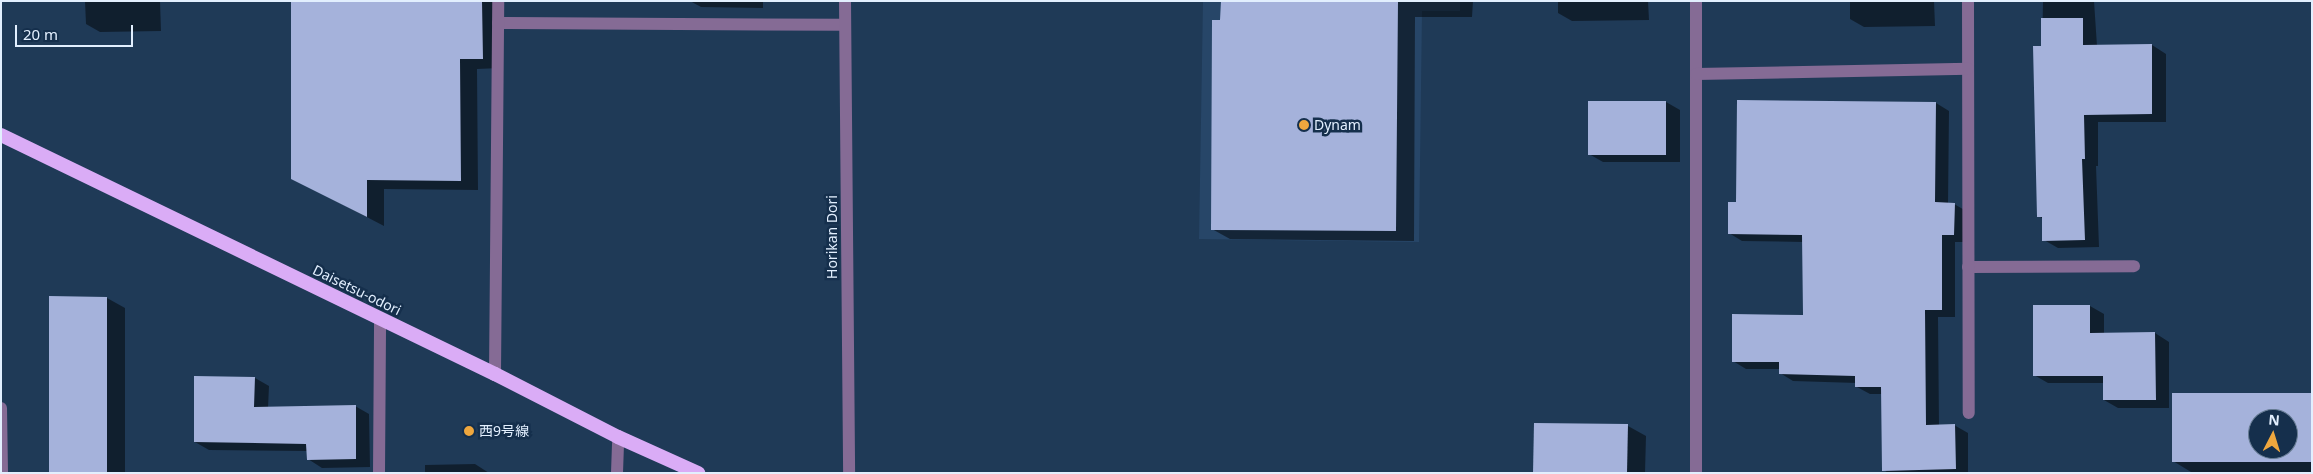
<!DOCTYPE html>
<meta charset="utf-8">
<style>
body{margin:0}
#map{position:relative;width:2313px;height:474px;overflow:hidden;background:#1f3a57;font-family:"Noto Sans","Noto Sans JP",sans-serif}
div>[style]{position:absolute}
.built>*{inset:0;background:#274668}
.shadow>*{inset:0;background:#0007}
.building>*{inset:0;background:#a5b2db}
.service>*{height:12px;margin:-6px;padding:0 6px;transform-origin:6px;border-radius:6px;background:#856b95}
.minor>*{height:12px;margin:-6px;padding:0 6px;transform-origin:6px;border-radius:6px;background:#856b95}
.tertiary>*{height:12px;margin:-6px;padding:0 6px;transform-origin:6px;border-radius:6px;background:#856b95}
.trunk>*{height:14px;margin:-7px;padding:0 7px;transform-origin:7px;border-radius:7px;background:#daacf6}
.dots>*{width:14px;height:14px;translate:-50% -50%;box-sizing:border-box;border:2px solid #152f4c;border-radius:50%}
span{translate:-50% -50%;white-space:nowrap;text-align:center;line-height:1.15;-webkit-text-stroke:5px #152f4c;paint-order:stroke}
.poi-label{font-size:14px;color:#e2effe}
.left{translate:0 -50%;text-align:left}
.street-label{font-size:14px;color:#e2effe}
.frame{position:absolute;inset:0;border:2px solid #e2effe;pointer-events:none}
.north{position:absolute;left:2248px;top:409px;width:50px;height:50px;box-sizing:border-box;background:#152f4c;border:1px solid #677c93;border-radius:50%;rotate:5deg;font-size:14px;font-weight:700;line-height:20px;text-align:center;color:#e2effe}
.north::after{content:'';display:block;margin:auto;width:18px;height:22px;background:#efa73e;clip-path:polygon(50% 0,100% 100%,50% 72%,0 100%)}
.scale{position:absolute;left:15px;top:25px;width:118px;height:22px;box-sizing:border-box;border:2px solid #e2effe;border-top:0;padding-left:6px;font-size:15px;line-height:18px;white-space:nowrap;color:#e2effe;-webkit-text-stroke:4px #152f4c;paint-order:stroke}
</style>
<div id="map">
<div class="built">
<div style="clip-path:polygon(1203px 1px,1460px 1px,1460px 11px,1422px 11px,1419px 242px,1199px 239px)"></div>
</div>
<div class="shadow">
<div style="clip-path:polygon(85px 1px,160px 1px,161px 31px,100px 32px,86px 24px)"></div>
<div style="clip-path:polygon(292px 1px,499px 1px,500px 68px,477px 69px,478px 190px,384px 189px,384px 226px,292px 178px)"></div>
<div style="clip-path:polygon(690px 1px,763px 1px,763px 8px,701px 7px)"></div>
<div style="clip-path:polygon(1222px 1px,1473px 1px,1472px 17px,1415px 17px,1414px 241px,1230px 239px,1212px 229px)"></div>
<div style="clip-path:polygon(1558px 1px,1648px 1px,1649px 20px,1572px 21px,1558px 13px)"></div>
<div style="clip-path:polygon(1850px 1px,1934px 1px,1935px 26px,1864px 27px,1850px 19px)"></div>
<div style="clip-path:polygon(2043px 1px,2094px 1px,2097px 46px,2152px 45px,2166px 54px,2166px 122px,2098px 122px,2098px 166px,2096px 166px,2099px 247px,2058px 248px,2044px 240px,2043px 219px,2039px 216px)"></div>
<div style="clip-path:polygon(1589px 102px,1666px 102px,1680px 110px,1680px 162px,1603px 162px,1589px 154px)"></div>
<div style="clip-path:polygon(1738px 102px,1936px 103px,1949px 111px,1948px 204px,1954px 204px,1968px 212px,1967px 242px,1955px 242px,1955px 317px,1938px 317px,1939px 426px,1954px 425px,1968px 433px,1968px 473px,1888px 473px,1884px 470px,1882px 394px,1870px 394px,1857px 387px,1857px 383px,1793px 381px,1780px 373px,1780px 369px,1746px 369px,1733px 361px,1804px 316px,1804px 242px,1742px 241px,1729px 233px,1737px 203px)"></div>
<div style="clip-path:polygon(107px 298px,125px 308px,125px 473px,50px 473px)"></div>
<div style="clip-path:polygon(2090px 306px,2104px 314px,2104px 334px,2155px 333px,2169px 342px,2169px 408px,2118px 408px,2104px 400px,2104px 383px,2048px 383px,2034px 375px)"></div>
<div style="clip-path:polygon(255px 378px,269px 386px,268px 408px,355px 406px,369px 414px,370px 467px,322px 468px,308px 459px,308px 451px,209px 450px,195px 442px)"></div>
<div style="clip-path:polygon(evenodd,2312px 394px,2312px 472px,2191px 472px,2173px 461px,2173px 395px,2312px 394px,2258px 419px,2288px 419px,2288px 449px,2258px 449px,2258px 419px)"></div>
<div style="clip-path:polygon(1628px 426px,1646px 436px,1645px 473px,1534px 473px)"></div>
<div style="clip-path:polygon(475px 464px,489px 473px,425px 473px,425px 465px)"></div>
</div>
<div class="building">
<div style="clip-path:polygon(291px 1px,482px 1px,483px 59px,460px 59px,461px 181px,367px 180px,367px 217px,291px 179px)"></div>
<div style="clip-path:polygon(1221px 1px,1398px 1px,1396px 231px,1211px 230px,1212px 20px,1220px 20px)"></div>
<div style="clip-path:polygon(2041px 18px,2083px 18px,2083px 45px,2152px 44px,2152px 114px,2084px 115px,2085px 159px,2082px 159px,2085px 240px,2042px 241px,2042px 217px,2037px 217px,2033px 46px,2041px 46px)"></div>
<div style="clip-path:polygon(1737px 100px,1936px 102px,1935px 202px,1955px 203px,1954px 235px,1942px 235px,1942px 310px,1925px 310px,1926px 425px,1955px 424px,1956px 469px,1882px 471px,1881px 387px,1855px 387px,1855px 376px,1779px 374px,1779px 362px,1732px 362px,1732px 314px,1803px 315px,1802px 235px,1728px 234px,1728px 202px,1736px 202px)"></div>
<div style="clip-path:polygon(1588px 101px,1666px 101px,1666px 155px,1588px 155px)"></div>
<div style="clip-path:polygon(49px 296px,107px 297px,107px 473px,49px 473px)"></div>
<div style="clip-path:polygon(2033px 305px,2090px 305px,2090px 333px,2155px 332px,2156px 400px,2103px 400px,2103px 376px,2033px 376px)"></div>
<div style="clip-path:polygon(194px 376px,255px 377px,254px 407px,356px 405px,356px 459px,307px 460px,306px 444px,194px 442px)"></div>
<div style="clip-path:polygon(evenodd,2172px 393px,2312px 393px,2312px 462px,2172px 462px,2172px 393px,2258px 419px,2288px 419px,2288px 449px,2258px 449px,2258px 419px)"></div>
<div style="clip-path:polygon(1534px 423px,1628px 424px,1627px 473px,1533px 473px)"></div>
</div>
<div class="service">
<div style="left:498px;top:23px;width:347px;rotate:0.3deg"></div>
<div style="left:1968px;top:267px;width:166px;rotate:-0.3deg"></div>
</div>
<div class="minor">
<div style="left:1696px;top:1px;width:472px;rotate:90deg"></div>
<div style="left:1968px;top:1px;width:412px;rotate:89.9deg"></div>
<div style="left:1696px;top:74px;width:272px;rotate:-1.1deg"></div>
<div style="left:495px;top:374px;width:373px;rotate:-89.5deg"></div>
<div style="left:1px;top:408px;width:65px;rotate:89.1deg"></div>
<div style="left:379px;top:473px;width:154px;rotate:-89.6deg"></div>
<div style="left:617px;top:473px;width:36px;rotate:-88deg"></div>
</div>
<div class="tertiary">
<div style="left:845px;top:1px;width:472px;rotate:89.5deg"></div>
</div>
<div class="trunk">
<div style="left:1px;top:135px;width:549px;rotate:25.82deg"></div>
<div style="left:495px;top:374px;width:138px;rotate:27.1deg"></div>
<div style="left:618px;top:437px;width:88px;rotate:24.2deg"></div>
</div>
<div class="dots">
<div style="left:1304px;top:125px;background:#efa73e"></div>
<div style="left:469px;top:431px;background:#efa73e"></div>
</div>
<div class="poi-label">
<span class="left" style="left:1314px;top:125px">Dynam</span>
<span class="left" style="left:479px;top:431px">西9号線</span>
</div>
<div class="street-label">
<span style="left:832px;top:237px;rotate:-90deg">Horikan Dori</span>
<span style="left:357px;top:290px;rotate:26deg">Daisetsu-odori</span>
</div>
<div class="frame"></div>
<div class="north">N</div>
<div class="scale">20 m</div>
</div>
